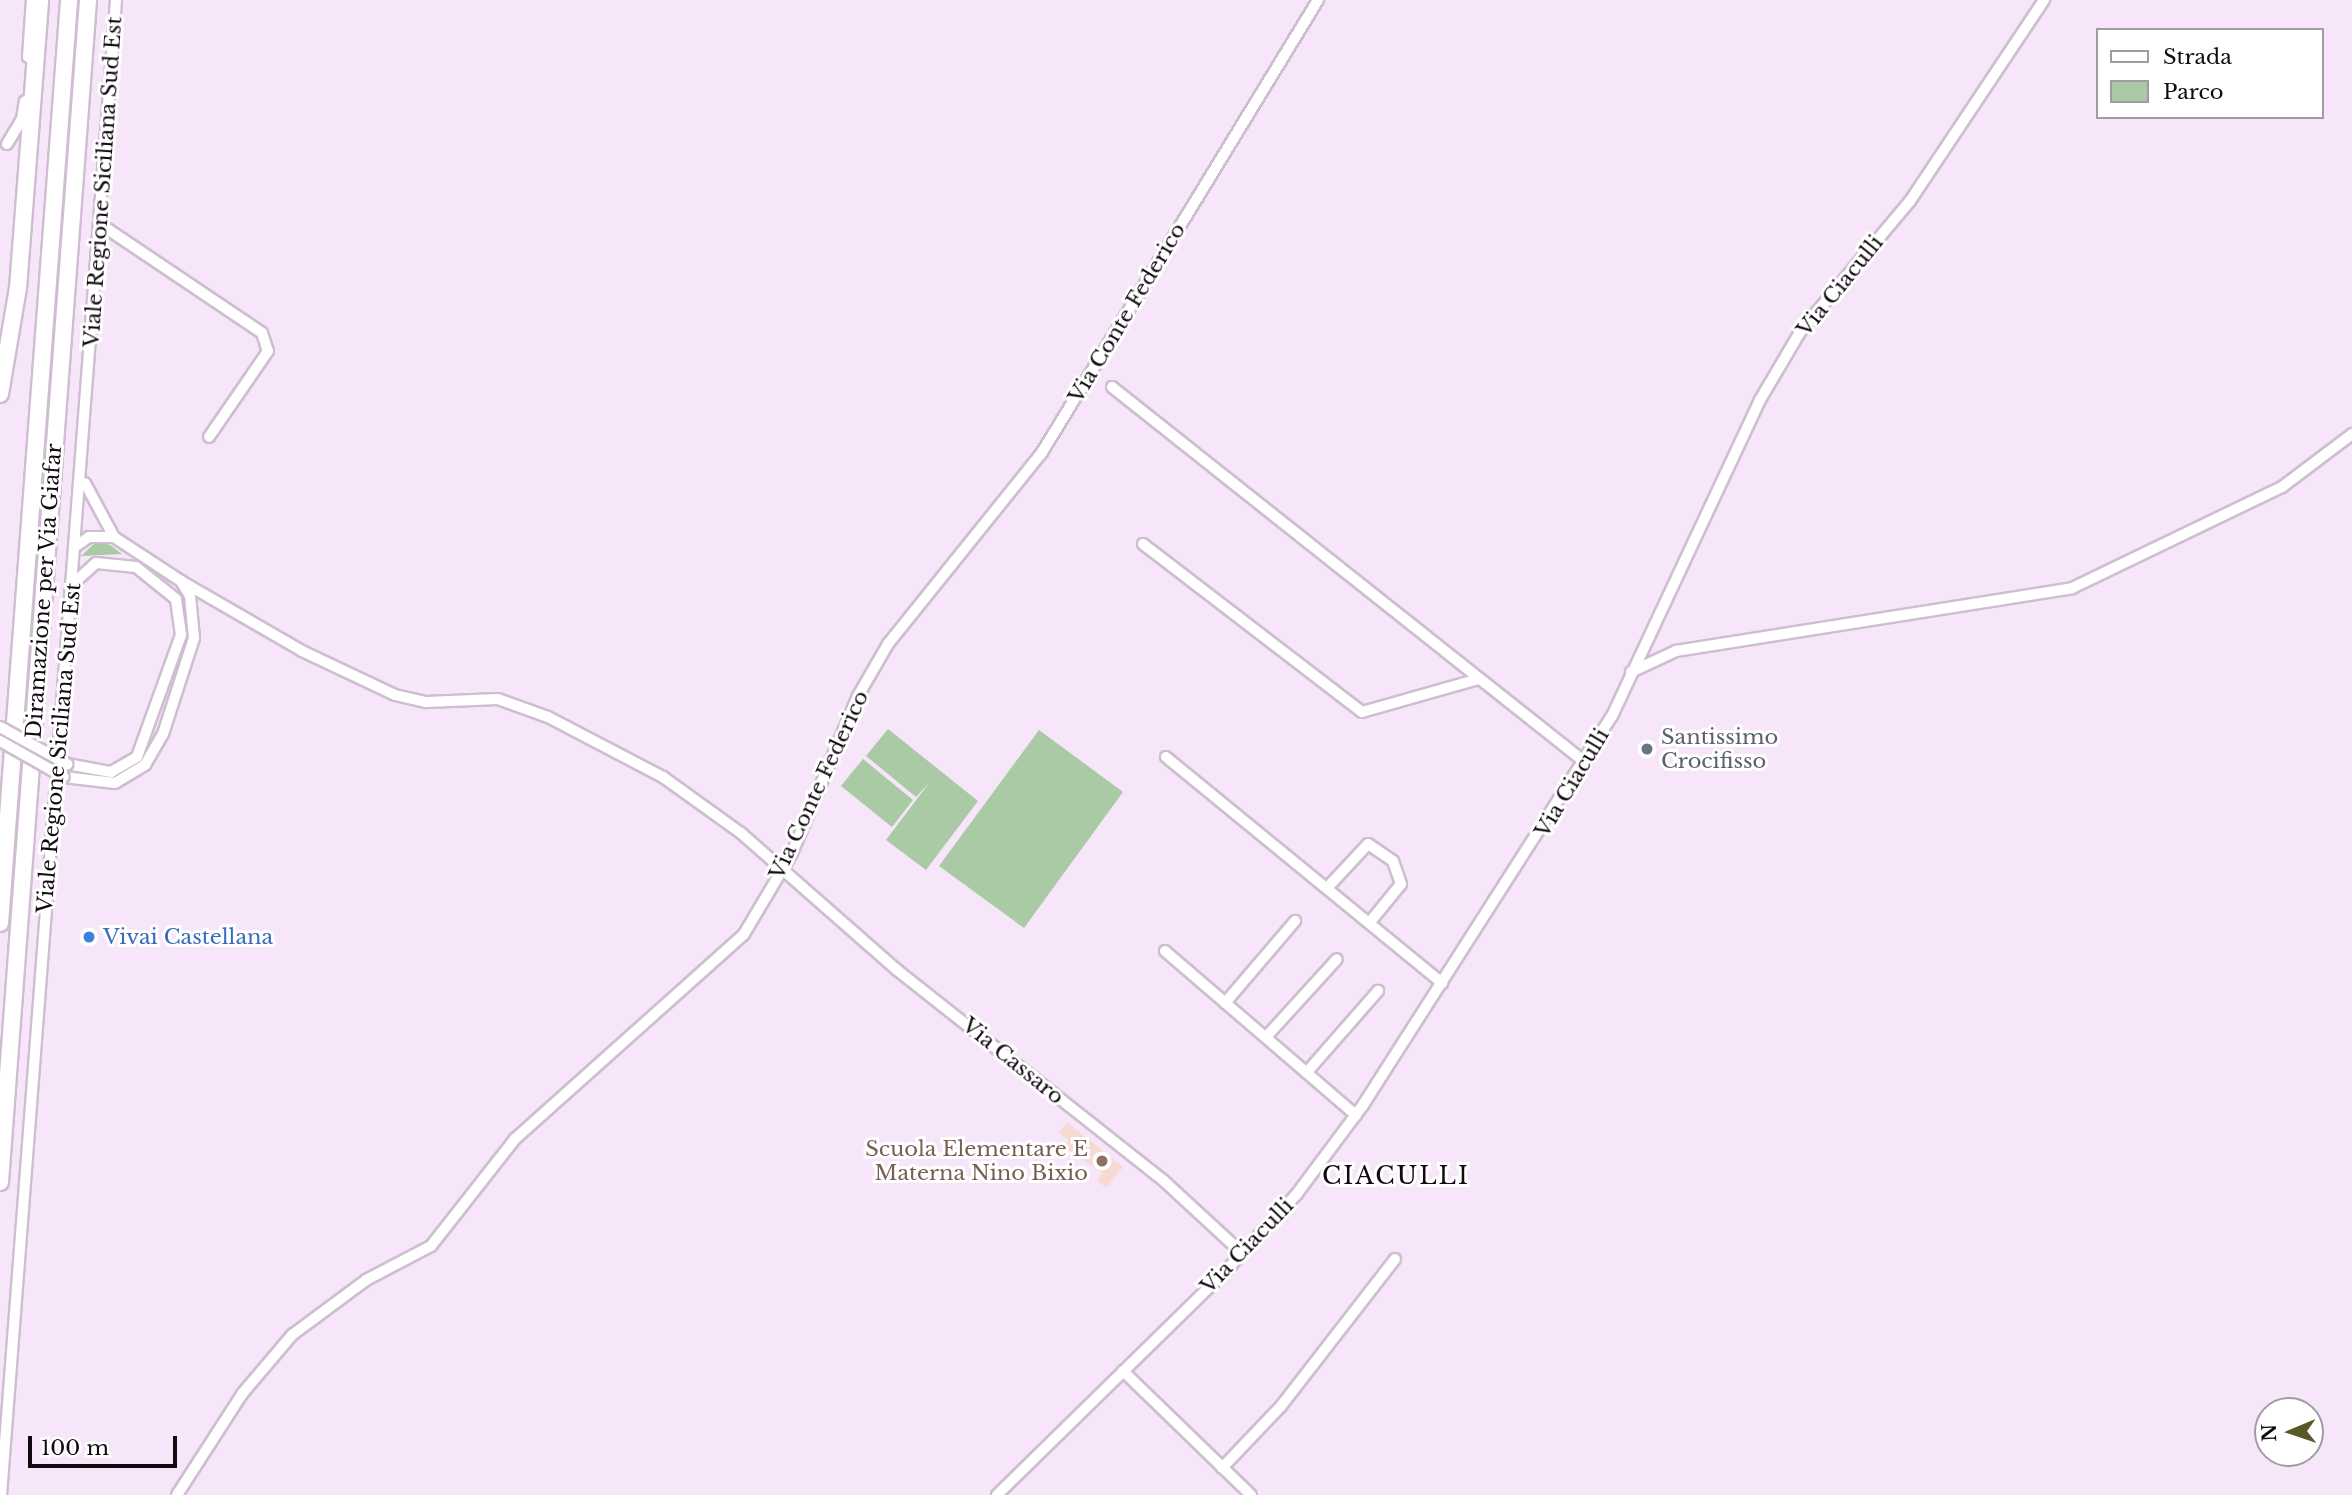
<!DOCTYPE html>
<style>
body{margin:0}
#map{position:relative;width:2352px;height:1495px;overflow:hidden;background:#f7e5f9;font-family:"Libre Baskerville",serif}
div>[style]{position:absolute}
.education>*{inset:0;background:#f5dbd4}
.green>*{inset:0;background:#a9caa5}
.roads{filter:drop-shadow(2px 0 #cfbdd1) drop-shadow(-2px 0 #cfbdd1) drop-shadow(0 2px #cfbdd1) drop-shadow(0 -2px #cfbdd1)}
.minor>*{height:10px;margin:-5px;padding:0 5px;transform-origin:5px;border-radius:5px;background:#fff}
.highway>*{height:16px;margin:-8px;padding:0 8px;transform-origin:8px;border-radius:8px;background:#fff}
.bridges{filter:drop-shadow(2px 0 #cfbdd1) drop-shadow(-2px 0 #cfbdd1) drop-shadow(0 2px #cfbdd1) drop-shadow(0 -2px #cfbdd1)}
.minor-bridge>*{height:10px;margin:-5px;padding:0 5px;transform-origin:5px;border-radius:5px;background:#fff}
.dots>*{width:19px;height:19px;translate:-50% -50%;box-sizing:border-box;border:4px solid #fff;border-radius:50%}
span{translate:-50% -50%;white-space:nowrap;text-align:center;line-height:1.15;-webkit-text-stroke:6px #fff;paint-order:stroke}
.street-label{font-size:21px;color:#110b11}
.worship-label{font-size:21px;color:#5b616d}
.left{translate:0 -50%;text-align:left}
.shop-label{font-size:21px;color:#366cbe}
.education-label{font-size:21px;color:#785e54}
.right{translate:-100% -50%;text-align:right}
.quarter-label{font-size:24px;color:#110b11;letter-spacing:2px}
.legend{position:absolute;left:2096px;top:28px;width:228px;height:91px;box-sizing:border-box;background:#fff;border:2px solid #a09da0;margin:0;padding:9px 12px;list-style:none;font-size:21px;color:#110b11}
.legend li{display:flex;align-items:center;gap:14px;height:35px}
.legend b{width:35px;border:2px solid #a09da0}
.north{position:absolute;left:2254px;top:1397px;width:70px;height:70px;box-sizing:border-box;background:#fff;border:2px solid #a09da0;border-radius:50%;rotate:268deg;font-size:19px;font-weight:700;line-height:28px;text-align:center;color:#110b11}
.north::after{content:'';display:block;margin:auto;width:24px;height:32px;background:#585926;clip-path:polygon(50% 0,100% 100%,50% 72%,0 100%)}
.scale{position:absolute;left:28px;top:1436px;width:149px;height:32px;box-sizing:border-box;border:4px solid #110b11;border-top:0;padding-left:9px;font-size:21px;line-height:24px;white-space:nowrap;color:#110b11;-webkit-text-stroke:5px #fff;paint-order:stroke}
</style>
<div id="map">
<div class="education">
<div style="clip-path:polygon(1067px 1122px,1123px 1167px,1106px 1188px,1097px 1180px,1102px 1173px,1063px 1146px,1068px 1140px,1059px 1133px)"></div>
</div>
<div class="green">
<div style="clip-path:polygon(97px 541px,110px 545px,122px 554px,81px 556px)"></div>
<div style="clip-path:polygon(888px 729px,978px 801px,926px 870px,886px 840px,929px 783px,916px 797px,866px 756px)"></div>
<div style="clip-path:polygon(1039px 730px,1123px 792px,1024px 928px,939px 866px)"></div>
<div style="clip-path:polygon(863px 759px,913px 800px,892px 827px,841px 786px)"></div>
</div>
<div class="roads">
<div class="minor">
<div style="left:28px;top:57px;width:57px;rotate:-86deg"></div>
<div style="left:7px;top:144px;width:29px;rotate:-59deg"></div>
<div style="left:22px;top:119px;width:18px;rotate:-81deg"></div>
<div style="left:100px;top:224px;width:195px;rotate:33.9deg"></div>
<div style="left:262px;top:333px;width:19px;rotate:72deg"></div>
<div style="left:268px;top:351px;width:104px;rotate:124.5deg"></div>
<div style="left:1112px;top:387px;width:605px;rotate:38.42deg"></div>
<div style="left:1143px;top:544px;width:276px;rotate:37.5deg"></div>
<div style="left:1362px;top:712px;width:122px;rotate:-15.8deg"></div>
<div style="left:76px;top:546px;width:16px;rotate:-35deg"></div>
<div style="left:89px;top:537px;width:25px"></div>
<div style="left:181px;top:581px;width:140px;rotate:30deg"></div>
<div style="left:302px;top:651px;width:103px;rotate:25.3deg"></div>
<div style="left:395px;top:695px;width:32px;rotate:13deg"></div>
<div style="left:426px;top:702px;width:72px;rotate:-2.4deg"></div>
<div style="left:498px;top:699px;width:53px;rotate:19.8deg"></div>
<div style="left:548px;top:717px;width:130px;rotate:27.6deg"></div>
<div style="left:663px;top:777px;width:96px;rotate:35.7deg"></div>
<div style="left:741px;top:833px;width:208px;rotate:41.3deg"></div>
<div style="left:897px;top:970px;width:340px;rotate:38.3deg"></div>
<div style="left:1164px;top:1181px;width:106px;rotate:42.7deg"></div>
<div style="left:1631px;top:672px;width:50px;rotate:-25deg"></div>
<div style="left:1676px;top:651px;width:401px;rotate:-9deg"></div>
<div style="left:2072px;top:588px;width:233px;rotate:-25.7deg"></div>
<div style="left:2282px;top:487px;width:88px;rotate:-37.1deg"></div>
<div style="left:1166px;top:757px;width:357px;rotate:39.3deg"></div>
<div style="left:67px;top:764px;width:45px;rotate:10.3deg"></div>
<div style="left:111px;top:772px;width:30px;rotate:-30deg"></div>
<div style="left:137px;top:757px;width:130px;rotate:-70.2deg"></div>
<div style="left:181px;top:635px;width:36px;rotate:-98deg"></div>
<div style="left:176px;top:599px;width:51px;rotate:-141.3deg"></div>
<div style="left:136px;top:567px;width:40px;rotate:-174.3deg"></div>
<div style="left:96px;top:563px;width:30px;rotate:138deg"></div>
<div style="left:64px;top:777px;width:51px;rotate:6.7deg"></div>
<div style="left:115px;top:783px;width:35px;rotate:-31deg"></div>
<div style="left:145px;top:765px;width:36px;rotate:-60deg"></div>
<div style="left:163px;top:734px;width:101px;rotate:-72.1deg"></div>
<div style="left:194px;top:638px;width:42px;rotate:-95.4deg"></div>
<div style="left:190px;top:596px;width:17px;rotate:-121deg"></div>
<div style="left:181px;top:581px;width:80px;rotate:-146.7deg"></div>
<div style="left:114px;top:537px;width:61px;rotate:-118.2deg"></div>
<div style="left:1327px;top:888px;width:60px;rotate:-47deg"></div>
<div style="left:1368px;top:844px;width:30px;rotate:34deg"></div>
<div style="left:1393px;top:861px;width:24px;rotate:71deg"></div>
<div style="left:1401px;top:884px;width:49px;rotate:129.2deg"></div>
<div style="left:1165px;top:951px;width:252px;rotate:40.7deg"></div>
<div style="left:1225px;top:1003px;width:108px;rotate:-49.5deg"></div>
<div style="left:1266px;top:1037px;width:105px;rotate:-47.7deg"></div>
<div style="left:1307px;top:1072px;width:108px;rotate:-48.8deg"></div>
<div style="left:1123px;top:1371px;width:178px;rotate:44.1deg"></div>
<div style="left:1222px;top:1468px;width:86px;rotate:-46.4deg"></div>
<div style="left:1281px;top:1406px;width:186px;rotate:-52.2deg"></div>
<div style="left:1px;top:1495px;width:1499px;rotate:-85.6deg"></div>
<div style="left:177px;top:1495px;width:120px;rotate:-57.2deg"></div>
<div style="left:242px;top:1394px;width:77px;rotate:-49.7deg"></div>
<div style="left:292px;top:1335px;width:92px;rotate:-36.6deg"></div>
<div style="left:366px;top:1280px;width:73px;rotate:-27.6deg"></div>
<div style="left:431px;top:1246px;width:136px;rotate:-51.9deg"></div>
<div style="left:515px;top:1139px;width:307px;rotate:-41.8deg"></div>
<div style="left:744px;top:934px;width:94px;rotate:-59.3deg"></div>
<div style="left:792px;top:853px;width:170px;rotate:-67.2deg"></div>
<div style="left:858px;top:696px;width:60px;rotate:-60deg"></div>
<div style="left:888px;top:644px;width:244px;rotate:-51.2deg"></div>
<div style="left:1041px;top:454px;width:532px;rotate:-58.61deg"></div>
<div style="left:997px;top:1495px;width:316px;rotate:-44.4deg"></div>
<div style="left:1223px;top:1274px;width:108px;rotate:-47.3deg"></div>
<div style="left:1296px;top:1195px;width:112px;rotate:-53.3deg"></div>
<div style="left:1363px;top:1105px;width:462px;rotate:-57.4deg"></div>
<div style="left:1612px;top:716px;width:349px;rotate:-64.9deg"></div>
<div style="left:1760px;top:400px;width:79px;rotate:-59.5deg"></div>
<div style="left:1800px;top:332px;width:171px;rotate:-50deg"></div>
<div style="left:1910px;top:201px;width:242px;rotate:-56.3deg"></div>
</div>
<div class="highway">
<div style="left:0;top:394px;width:108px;rotate:-80.4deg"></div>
<div style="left:18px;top:288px;width:289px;rotate:-85.6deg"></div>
<div style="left:0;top:923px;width:926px;rotate:-85.72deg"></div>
<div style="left:0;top:1182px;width:1185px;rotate:-85.74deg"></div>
</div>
</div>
<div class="bridges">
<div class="minor-bridge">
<div style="left:0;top:727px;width:77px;rotate:28.9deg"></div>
<div style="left:0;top:741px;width:73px;rotate:29.4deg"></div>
</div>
</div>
<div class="dots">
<div style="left:1647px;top:749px;background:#6b7280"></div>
<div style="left:89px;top:937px;background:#3f7fe0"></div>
<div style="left:1102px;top:1161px;background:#8d6e63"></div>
</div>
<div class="street-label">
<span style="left:103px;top:182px;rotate:-86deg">Viale Regione Siciliana Sud Est</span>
<span style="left:1840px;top:286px;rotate:-51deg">Via Ciaculli</span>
<span style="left:1127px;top:313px;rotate:-59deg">Via Conte Federico</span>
<span style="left:44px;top:591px;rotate:-86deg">Diramazione per Via Giafar</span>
<span style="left:59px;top:748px;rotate:-85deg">Viale Regione Siciliana Sud Est</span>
<span style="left:1572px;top:783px;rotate:-59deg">Via Ciaculli</span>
<span style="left:819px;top:785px;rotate:-65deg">Via Conte Federico</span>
<span style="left:1013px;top:1061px;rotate:39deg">Via Cassaro</span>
<span style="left:1247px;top:1246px;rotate:-46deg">Via Ciaculli</span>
</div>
<div class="worship-label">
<span class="left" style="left:1661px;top:749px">Santissimo<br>Crocifisso</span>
</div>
<div class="shop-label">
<span class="left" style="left:103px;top:937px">Vivai Castellana</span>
</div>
<div class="education-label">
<span class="right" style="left:1088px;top:1161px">Scuola Elementare E<br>Materna Nino Bixio</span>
</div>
<div class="quarter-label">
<span style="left:1396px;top:1176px">CIACULLI</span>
</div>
<ul class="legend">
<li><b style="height:9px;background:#fff"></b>Strada</li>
<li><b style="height:19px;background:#a9caa5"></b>Parco</li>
</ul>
<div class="north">N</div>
<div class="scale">100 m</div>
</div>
